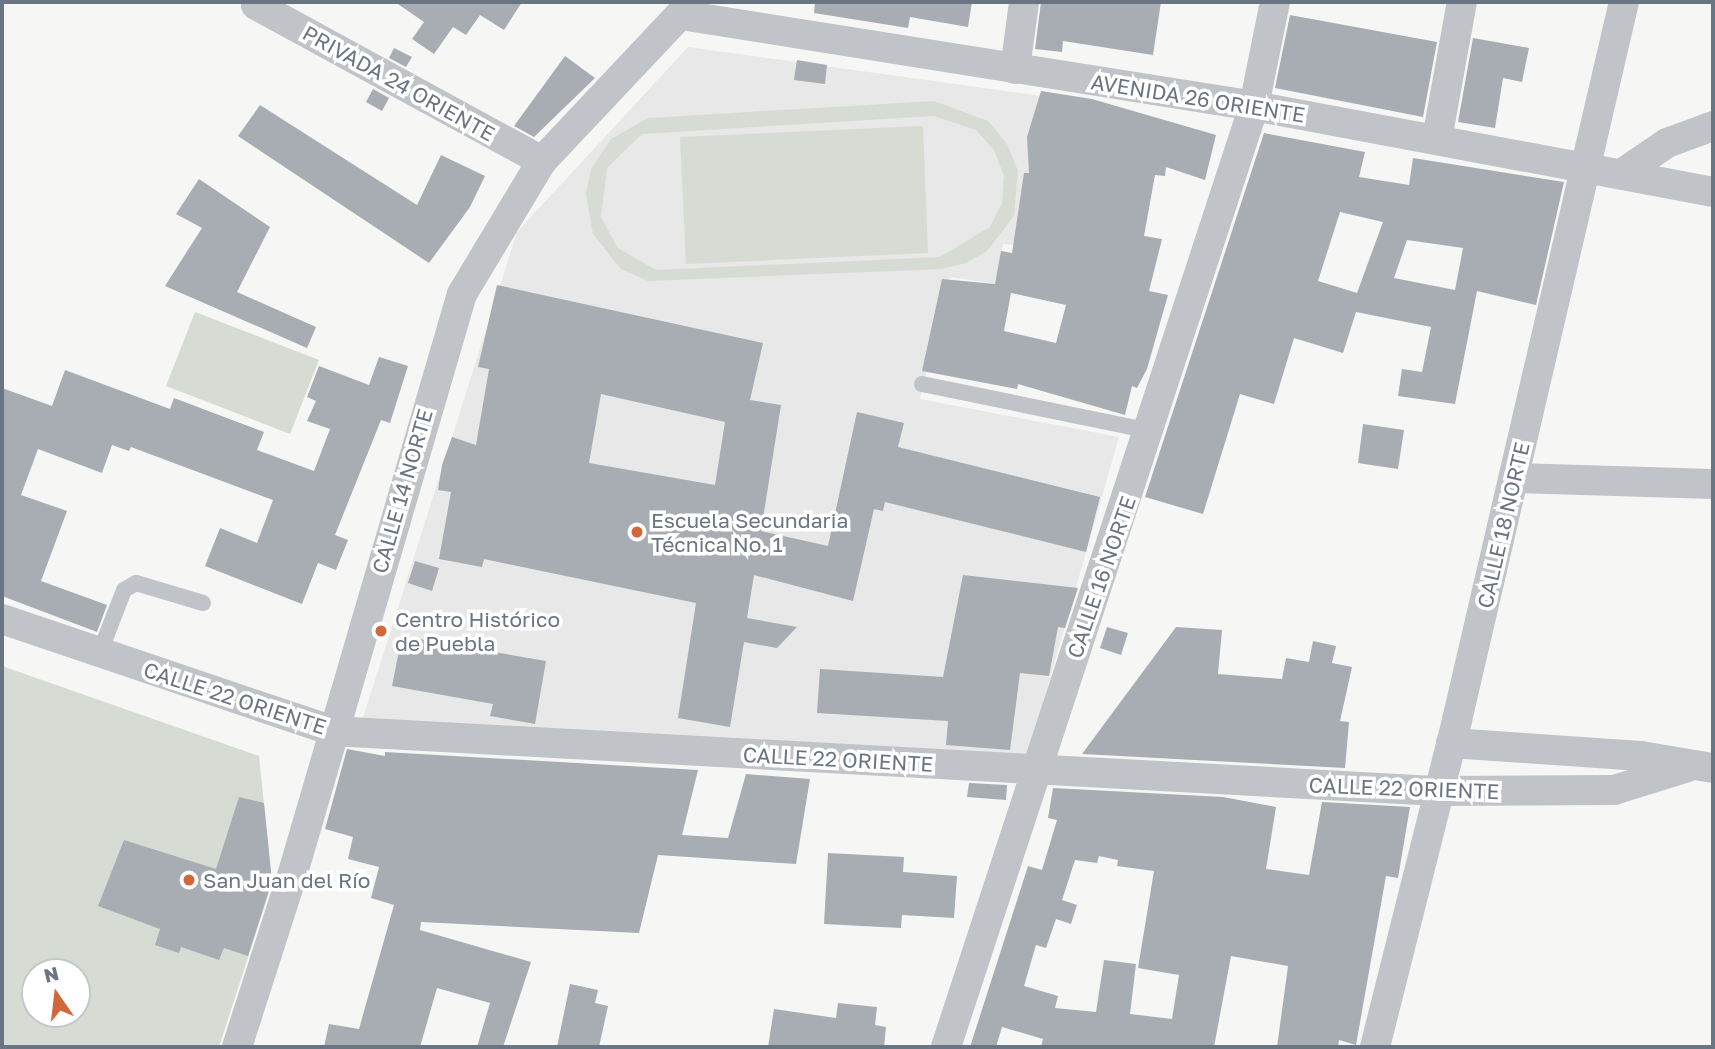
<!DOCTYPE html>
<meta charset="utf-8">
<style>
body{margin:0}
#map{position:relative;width:1715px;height:1049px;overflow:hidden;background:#f6f7f4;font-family:"Golos Text",sans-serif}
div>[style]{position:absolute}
.built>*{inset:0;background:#e7e8e7}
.green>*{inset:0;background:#d6dbd4}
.building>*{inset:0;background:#a7adb3}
.service>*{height:16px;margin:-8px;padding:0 8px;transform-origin:8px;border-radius:8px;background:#c0c3c7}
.minor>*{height:30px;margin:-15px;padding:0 15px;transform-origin:15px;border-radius:15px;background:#c0c3c7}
.dots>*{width:19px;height:19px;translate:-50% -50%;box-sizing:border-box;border:4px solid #fff;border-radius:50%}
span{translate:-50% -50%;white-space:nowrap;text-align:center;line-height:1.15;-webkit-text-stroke:7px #fff;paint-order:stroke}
.street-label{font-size:21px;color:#697582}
.poi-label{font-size:21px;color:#697582}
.left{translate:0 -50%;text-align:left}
.frame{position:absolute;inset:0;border:4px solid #697582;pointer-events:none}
.north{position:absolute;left:21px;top:958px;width:70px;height:70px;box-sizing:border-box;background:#fff;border:2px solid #c3c8cd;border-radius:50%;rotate:346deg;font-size:19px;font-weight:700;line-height:28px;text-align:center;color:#697582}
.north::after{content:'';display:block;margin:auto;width:24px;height:32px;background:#d26739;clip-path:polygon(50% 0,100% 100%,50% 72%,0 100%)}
</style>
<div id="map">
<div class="built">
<div style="clip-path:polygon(688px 47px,1048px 97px,1026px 246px,1003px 244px,998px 284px,950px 277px,920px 399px,1119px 437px,1027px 759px,363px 718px,517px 232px)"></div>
</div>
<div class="green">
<div style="clip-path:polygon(evenodd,934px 101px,988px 121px,1007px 144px,1018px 171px,1014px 216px,987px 251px,966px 263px,942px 269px,648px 281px,621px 269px,593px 234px,586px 194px,591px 169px,611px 139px,648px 118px,934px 101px,934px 116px,976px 130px,994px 150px,1004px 176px,1002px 203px,990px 227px,940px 257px,656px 270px,618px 248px,601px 217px,607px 168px,642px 134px,934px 116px)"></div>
<div style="clip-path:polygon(923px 126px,928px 253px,686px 264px,680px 137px)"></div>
<div style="clip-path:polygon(195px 312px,319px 360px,290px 434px,166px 386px)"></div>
<div style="clip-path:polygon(evenodd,2px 666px,259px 756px,272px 883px,219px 1047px,2px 1047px,2px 666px,35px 972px,77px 972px,77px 1014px,35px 1014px,35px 972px)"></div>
</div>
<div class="building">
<div style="clip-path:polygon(395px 2px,522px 2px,504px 30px,480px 15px,466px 35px,453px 27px,434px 54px,412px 39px,424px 22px)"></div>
<div style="clip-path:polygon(815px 2px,972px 2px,968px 27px,910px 17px,908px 28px,814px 13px)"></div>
<div style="clip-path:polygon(1041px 2px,1161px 2px,1153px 55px,1063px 41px,1062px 52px,1035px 49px)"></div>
<div style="clip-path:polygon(1290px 15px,1437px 42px,1423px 117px,1275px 88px)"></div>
<div style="clip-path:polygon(1473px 38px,1529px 48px,1522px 82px,1503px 78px,1495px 128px,1458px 122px)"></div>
<div style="clip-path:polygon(394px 48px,412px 57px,406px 67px,389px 58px)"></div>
<div style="clip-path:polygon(565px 56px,595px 78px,534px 137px,514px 126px)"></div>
<div style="clip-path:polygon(797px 60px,827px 65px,825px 84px,794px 80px)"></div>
<div style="clip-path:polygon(373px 89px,389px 98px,382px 111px,366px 102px)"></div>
<div style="clip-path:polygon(evenodd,1041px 91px,1092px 99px,1216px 135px,1205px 180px,1166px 167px,1165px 176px,1155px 175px,1144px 236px,1162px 239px,1149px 291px,1168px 295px,1147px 369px,1137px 388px,1132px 386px,1125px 415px,1018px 384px,1017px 389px,922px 371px,942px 279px,995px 284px,1001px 251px,1012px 253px,1024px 173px,1029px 173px,1027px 137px,1041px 91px,1011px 293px,1066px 305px,1056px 343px,1004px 331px,1011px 293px)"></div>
<div style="clip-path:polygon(260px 105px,417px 205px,441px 155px,485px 176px,470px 207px,429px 263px,238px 136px)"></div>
<div style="clip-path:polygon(evenodd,1264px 133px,1365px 152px,1359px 177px,1409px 185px,1413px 158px,1564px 182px,1536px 305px,1477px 291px,1455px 404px,1398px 396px,1402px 369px,1422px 372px,1431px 327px,1356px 312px,1343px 353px,1294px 338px,1274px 404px,1240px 394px,1203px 514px,1145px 497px,1264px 133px,1340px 212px,1383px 222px,1357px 293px,1318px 281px,1340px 212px,1264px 133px,1407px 240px,1463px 248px,1455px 290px,1394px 278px,1407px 240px)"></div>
<div style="clip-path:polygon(199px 179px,270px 227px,237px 292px,316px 327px,307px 348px,165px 286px,202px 228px,176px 214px)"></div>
<div style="clip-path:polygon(evenodd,497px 285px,763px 343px,750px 400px,781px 405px,761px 531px,828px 546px,857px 412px,904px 423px,898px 447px,1100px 497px,1086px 552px,885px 502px,883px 511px,874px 509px,853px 601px,754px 575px,747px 618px,797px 627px,777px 648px,744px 642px,730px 727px,678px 718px,696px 603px,484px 559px,482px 567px,439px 559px,451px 492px,438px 490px,442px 465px,452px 437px,476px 445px,489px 369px,478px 367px,497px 285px,601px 394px,725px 422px,715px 485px,589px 463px,601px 394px)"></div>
<div style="clip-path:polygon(379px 357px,408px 366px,390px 423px,381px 420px,335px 535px,348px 540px,336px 570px,318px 563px,302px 604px,205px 566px,220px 528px,257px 543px,273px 500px,131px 447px,129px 451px,112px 445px,102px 473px,38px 449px,21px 495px,67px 511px,41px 581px,107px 605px,97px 632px,2px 596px,2px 388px,52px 406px,65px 370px,170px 409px,174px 398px,264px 432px,257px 450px,314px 471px,330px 429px,307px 421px,316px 401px,307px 397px,319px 366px,369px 385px)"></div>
<div style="clip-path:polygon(1363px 424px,1404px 430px,1398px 469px,1358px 463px)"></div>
<div style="clip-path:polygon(415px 561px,439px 568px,432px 591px,408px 583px)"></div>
<div style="clip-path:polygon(963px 575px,1078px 588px,1065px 628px,1058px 627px,1049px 676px,1020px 673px,1010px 750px,946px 745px,948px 721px,817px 713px,820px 669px,943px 677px)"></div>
<div style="clip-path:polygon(1107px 627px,1128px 633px,1121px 655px,1100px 648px)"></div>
<div style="clip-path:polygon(1176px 627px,1222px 630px,1218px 674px,1282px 679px,1286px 658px,1309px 662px,1313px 641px,1336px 646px,1332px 663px,1352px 667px,1340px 721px,1349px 722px,1345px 768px,1082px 754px)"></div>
<div style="clip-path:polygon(402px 636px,546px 661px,535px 724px,490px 716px,493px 704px,392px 686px)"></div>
<div style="clip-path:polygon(347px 749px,385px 756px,385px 752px,698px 770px,682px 835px,728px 838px,746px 774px,810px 779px,796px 864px,658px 855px,639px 933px,421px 922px,420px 930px,531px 962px,503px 1047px,477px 1047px,490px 1003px,437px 988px,420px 1047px,324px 1047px,329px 1024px,359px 1029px,394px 905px,371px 898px,379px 867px,348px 859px,353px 837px,325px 829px)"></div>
<div style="clip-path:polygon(969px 783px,1007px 785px,1006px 800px,967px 797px)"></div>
<div style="clip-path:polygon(evenodd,1053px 788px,1223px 797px,1276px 807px,1266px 869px,1309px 875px,1322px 802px,1410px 807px,1398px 878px,1386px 876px,1356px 1045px,1339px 1040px,1338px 1047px,1277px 1047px,1288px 966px,1231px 956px,1214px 1047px,1041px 1047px,1043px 1039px,1002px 1027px,996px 1047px,970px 1047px,1028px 866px,1042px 870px,1057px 820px,1048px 818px,1053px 788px,1099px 856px,1118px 860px,1117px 866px,1154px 871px,1138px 968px,1179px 975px,1172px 1019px,1130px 1014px,1136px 964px,1104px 960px,1096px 1012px,1055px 1008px,1058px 996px,1024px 986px,1036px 945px,1046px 948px,1056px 919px,1071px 924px,1077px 905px,1062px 900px,1075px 860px,1097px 863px,1099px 856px)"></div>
<div style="clip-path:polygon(239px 797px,264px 803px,272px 881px,248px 956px,224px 948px,219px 960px,181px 947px,179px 953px,155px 945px,160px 929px,98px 906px,124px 840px,216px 869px)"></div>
<div style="clip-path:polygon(828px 853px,904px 857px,903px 872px,957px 876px,954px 918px,902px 915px,901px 928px,824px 924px)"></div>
<div style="clip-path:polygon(570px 984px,598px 990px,595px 1003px,608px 1006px,599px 1047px,557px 1047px)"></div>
<div style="clip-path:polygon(838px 1003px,877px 1007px,875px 1025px,886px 1027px,884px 1047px,768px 1047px,774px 1009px,836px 1018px)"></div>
</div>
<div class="service">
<div style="left:922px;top:384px;width:233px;rotate:11.6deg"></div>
<div style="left:100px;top:652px;width:66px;rotate:-68.8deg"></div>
<div style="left:124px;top:590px;width:14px;rotate:-30deg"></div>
<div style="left:136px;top:583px;width:70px;rotate:16.6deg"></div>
</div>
<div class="minor">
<div style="left:256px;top:5px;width:326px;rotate:28.6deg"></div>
<div style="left:681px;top:15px;width:580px;rotate:9.02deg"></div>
<div style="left:1254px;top:106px;width:467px;rotate:10.6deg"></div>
<div style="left:1015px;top:69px;width:68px;rotate:-82.3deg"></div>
<div style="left:1437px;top:139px;width:139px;rotate:-79.7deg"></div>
<div style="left:1623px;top:173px;width:53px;rotate:-34.3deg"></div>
<div style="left:1667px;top:143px;width:49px;rotate:-20.3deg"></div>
<div style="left:1514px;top:478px;width:199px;rotate:1.7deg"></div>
<div style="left:2px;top:619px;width:348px;rotate:18.7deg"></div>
<div style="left:332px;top:731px;width:1108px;rotate:3.11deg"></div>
<div style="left:1438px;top:791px;width:176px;rotate:-0.3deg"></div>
<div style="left:1614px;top:790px;width:77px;rotate:-17.3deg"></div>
<div style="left:1451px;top:743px;width:190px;rotate:3.9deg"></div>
<div style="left:1641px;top:756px;width:73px;rotate:9.5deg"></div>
<div style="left:237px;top:1047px;width:180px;rotate:-72.2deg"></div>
<div style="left:292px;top:876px;width:606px;rotate:-73.72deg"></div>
<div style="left:462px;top:294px;width:155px;rotate:-59deg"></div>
<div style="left:542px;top:161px;width:219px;rotate:-46.7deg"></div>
<div style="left:946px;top:1047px;width:990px;rotate:-71.88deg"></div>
<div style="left:1254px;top:106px;width:106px;rotate:-78.6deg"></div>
<div style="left:1375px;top:1047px;width:337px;rotate:-75.9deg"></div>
<div style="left:1457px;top:720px;width:737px;rotate:-76.91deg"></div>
</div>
<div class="dots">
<div style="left:637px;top:532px;background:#d26739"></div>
<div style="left:381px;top:631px;background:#d26739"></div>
<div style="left:189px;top:880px;background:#d26739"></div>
</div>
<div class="street-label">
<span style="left:399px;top:83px;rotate:29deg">PRIVADA 24 ORIENTE</span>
<span style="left:1198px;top:98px;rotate:9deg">AVENIDA 26 ORIENTE</span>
<span style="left:402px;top:491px;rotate:-74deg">CALLE 14 NORTE</span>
<span style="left:1503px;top:525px;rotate:-77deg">CALLE 18 NORTE</span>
<span style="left:1101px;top:577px;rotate:-71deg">CALLE 16 NORTE</span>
<span style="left:235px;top:698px;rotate:18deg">CALLE 22 ORIENTE</span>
<span style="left:838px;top:759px;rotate:3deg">CALLE 22 ORIENTE</span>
<span style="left:1404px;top:788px;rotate:2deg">CALLE 22 ORIENTE</span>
</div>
<div class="poi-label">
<span class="left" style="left:651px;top:532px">Escuela Secundaria<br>Técnica No. 1</span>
<span class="left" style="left:395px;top:631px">Centro Histórico<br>de Puebla</span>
<span class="left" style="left:203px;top:880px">San Juan del Río</span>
</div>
<div class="frame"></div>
<div class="north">N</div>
</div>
